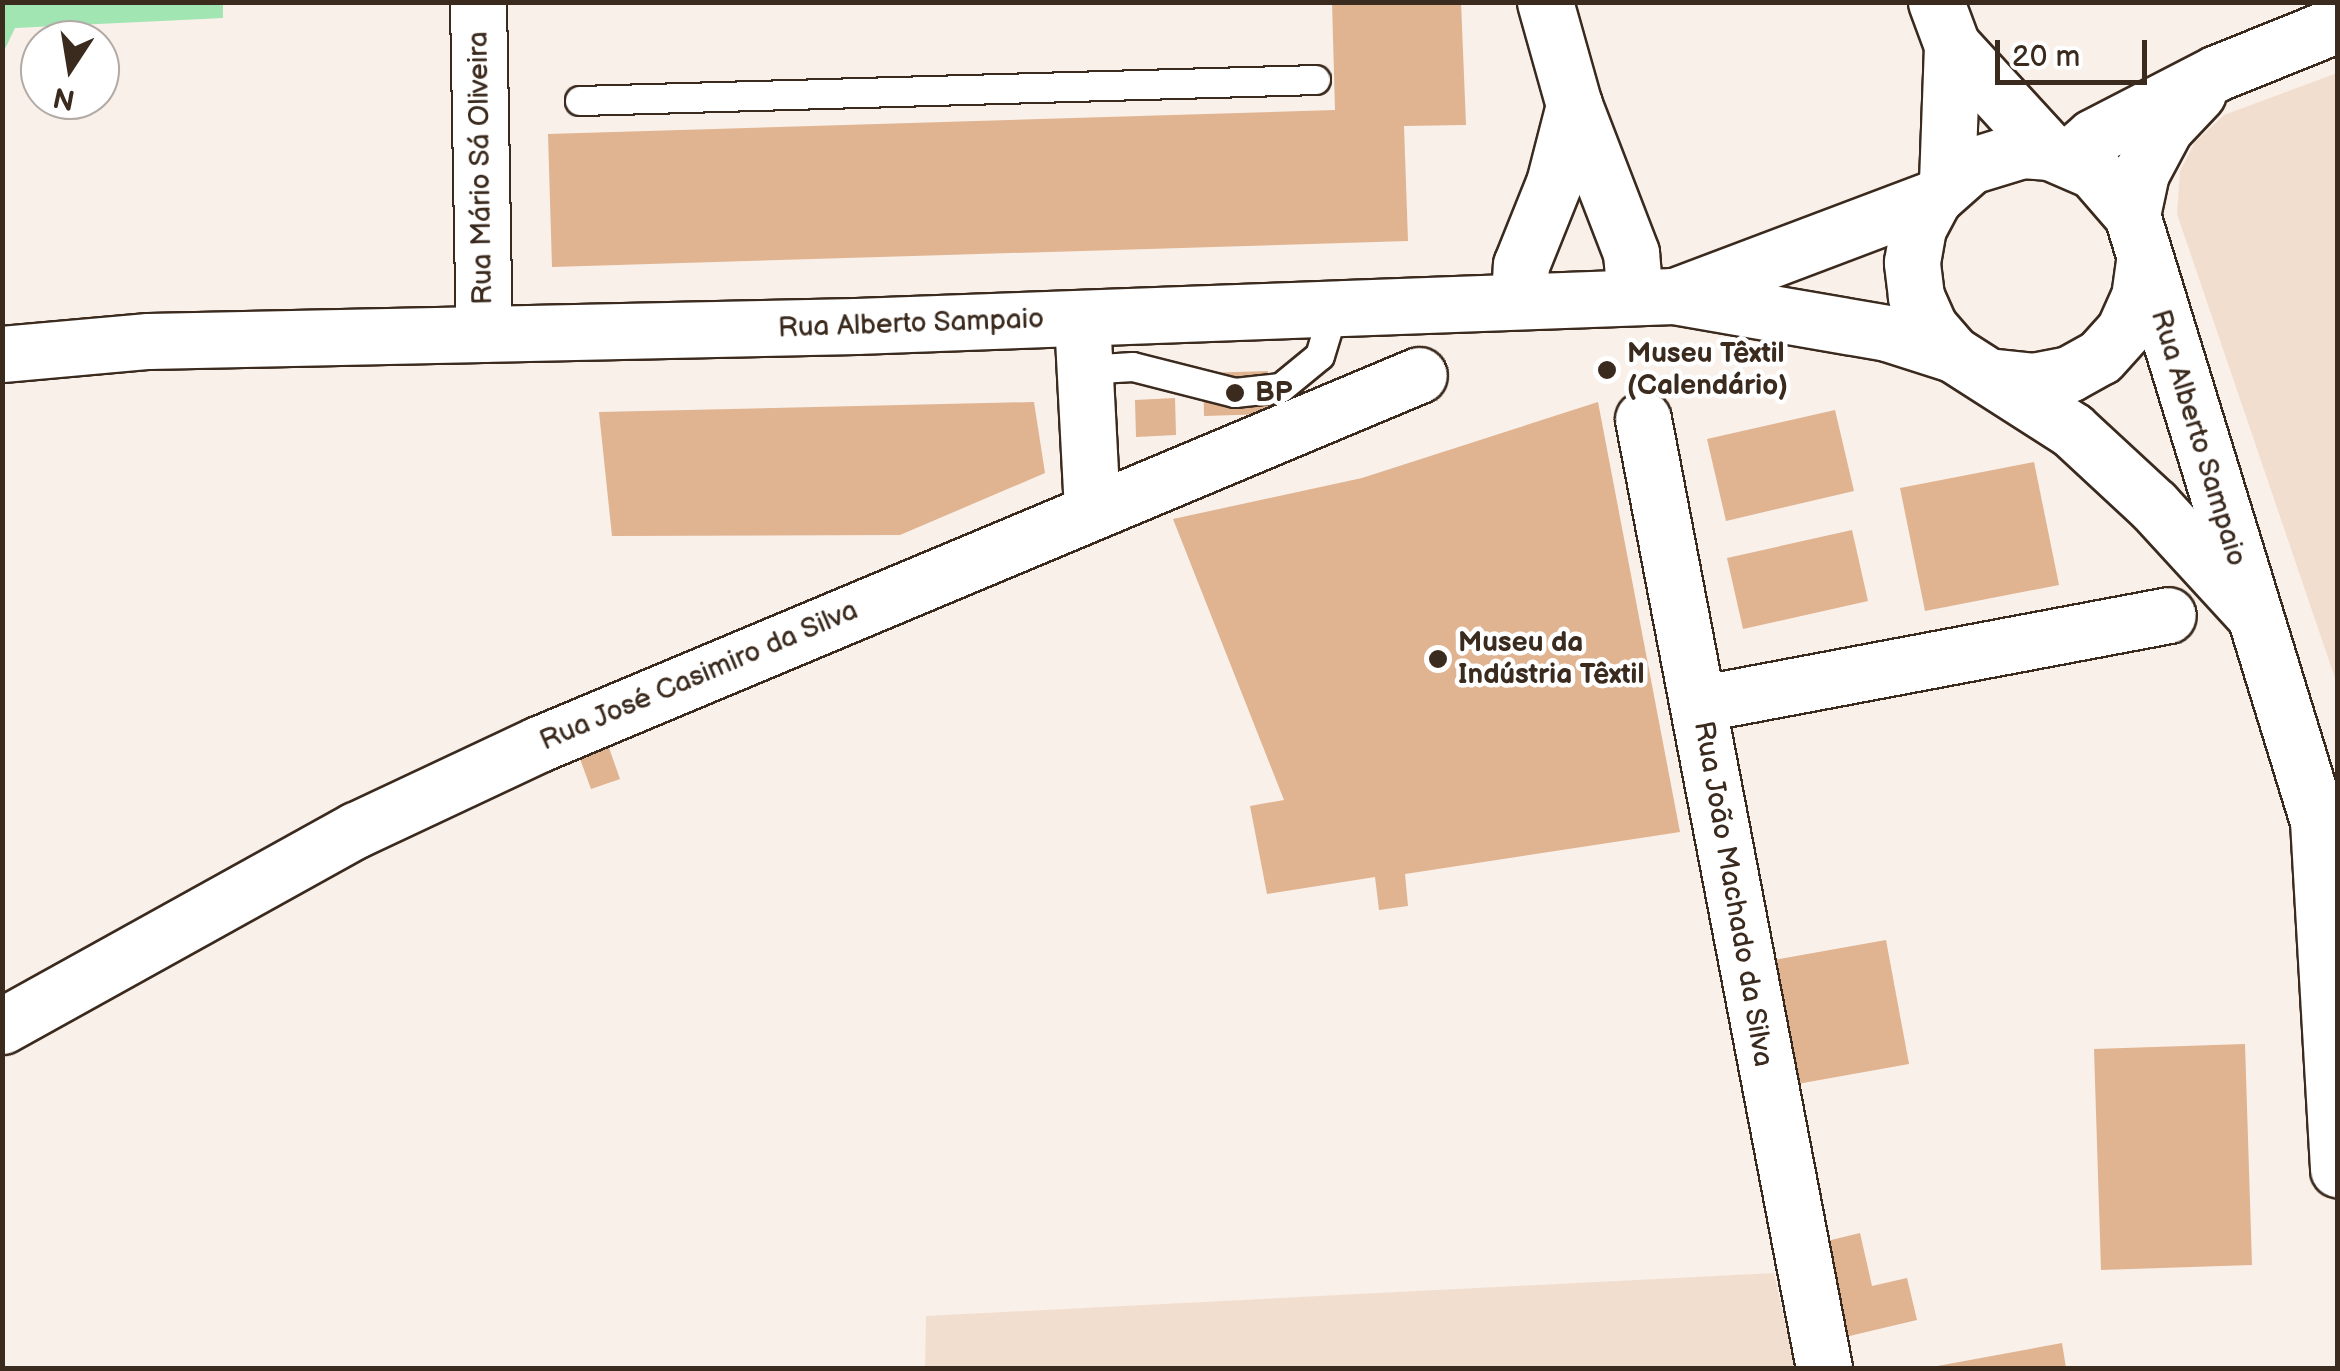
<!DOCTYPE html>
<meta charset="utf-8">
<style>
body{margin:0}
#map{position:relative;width:2340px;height:1371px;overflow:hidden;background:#f9f0e9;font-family:"Balsamiq Sans",sans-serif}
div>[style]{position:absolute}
.built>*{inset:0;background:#f2decf}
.green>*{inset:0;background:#a0e5b2}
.building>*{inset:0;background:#e0b391}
.roads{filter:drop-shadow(2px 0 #3b2a1e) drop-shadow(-2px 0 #3b2a1e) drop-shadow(0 2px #3b2a1e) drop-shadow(0 -2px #3b2a1e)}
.lane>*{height:28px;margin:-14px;padding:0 14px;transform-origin:14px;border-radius:14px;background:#fff}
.street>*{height:55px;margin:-27.5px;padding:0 27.5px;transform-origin:27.5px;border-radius:27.5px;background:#fff}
.secondary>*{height:55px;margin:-27.5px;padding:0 27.5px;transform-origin:27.5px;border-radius:27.5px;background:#fff}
.dots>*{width:28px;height:28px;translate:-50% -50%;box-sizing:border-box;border:5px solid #fff;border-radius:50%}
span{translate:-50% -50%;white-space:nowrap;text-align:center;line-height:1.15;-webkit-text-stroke:9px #fff;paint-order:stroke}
.street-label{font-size:28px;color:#3b2a1e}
.poi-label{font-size:28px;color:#3b2a1e;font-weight:700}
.left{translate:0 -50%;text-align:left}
.frame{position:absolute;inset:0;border:5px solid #3b2a1e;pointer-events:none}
.north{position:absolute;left:20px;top:20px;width:100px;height:100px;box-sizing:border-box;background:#fff;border:2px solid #b1aaa5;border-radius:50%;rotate:192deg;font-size:28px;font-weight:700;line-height:40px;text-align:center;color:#3b2a1e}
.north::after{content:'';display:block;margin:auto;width:35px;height:45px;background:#3b2a1e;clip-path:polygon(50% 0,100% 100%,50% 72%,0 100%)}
.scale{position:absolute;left:1995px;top:40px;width:152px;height:45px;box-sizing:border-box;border:5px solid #3b2a1e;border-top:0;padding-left:12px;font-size:30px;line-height:35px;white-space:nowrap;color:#3b2a1e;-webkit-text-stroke:8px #fff;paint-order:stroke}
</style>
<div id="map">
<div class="built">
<div style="clip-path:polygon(2337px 73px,2338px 73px,2337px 684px,2177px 214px,2180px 171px,2195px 142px,2224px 115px)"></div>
<div style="clip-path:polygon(1774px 1273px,1795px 1368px,925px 1368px,926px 1316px)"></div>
</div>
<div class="green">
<div style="clip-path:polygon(3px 2px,223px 3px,223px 18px,15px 28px,3px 53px)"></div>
</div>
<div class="building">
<div style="clip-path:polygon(1332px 2px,1461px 2px,1466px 125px,1404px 126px,1408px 241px,552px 267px,548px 134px,1335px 110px)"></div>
<div style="clip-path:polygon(1268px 371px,1269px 414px,1204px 416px,1203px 373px)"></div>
<div style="clip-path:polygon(1175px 398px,1176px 435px,1136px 437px,1135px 400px)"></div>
<div style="clip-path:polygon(1034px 402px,1045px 473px,900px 535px,612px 536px,599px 412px)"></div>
<div style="clip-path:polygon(1598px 402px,1680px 832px,1405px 874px,1408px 906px,1379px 910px,1375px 877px,1267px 894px,1250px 806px,1284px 800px,1173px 519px,1362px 478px)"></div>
<div style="clip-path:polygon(1835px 410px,1854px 491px,1726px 521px,1707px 439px)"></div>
<div style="clip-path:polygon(2034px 462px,2059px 585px,1925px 611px,1900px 488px)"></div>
<div style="clip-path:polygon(1852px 530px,1868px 601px,1743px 629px,1727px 558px)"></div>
<div style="clip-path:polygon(608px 745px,620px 779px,591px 789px,579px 756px)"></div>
<div style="clip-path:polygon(1886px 940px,1909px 1064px,1786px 1086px,1763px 962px)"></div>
<div style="clip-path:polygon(2245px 1044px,2252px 1265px,2101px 1270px,2094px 1049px)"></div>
<div style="clip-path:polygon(1860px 1233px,1872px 1286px,1907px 1278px,1917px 1320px,1841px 1338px,1819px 1243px)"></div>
<div style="clip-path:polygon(2062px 1343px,2066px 1368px,1932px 1368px,1932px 1367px)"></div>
</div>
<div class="roads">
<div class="lane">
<div style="left:580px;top:101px;width:736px;rotate:-1.63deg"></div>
<div style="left:1085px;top:370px;width:48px;rotate:-3.6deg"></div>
<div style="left:1133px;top:367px;width:105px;rotate:14.3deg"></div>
<div style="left:1235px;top:393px;width:46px;rotate:-6.2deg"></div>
<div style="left:1281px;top:388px;width:50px;rotate:-39.4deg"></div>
<div style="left:1320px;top:356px;width:48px;rotate:-73.1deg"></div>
</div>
<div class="street">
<div style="left:478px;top:2px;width:332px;rotate:89deg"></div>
<div style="left:2069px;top:158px;width:32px;rotate:-41deg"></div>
<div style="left:2093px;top:137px;width:140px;rotate:-27.3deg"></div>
<div style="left:2217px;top:73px;width:131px;rotate:-22deg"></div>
<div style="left:2132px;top:215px;width:43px;rotate:-77.9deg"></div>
<div style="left:2141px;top:173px;width:51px;rotate:-61.9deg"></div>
<div style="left:2165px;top:128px;width:48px;rotate:-46.7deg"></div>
<div style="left:1082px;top:319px;width:190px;rotate:87deg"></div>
<div style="left:1643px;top:419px;width:966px;rotate:79.2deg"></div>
<div style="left:1698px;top:704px;width:478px;rotate:-10.7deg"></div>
<div style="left:2px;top:1026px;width:405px;rotate:-29deg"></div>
<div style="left:356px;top:830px;width:202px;rotate:-25.2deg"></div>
<div style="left:539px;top:744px;width:954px;rotate:-22.75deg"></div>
</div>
<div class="secondary">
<div style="left:1545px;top:2px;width:107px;rotate:74.3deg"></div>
<div style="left:1574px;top:105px;width:159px;rotate:68.9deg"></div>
<div style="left:1631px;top:253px;width:44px;rotate:84.8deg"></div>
<div style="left:1936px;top:2px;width:46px;rotate:69.6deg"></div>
<div style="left:1952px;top:45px;width:145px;rotate:47.5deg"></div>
<div style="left:1947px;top:182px;width:137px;rotate:-87.9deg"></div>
<div style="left:1680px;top:294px;width:272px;rotate:-20.7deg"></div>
<div style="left:1519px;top:300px;width:35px;rotate:-87deg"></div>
<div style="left:1521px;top:265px;width:88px;rotate:-68.1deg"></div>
<div style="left:1554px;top:183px;width:81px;rotate:-75.6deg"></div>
<div style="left:2px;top:354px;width:147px;rotate:-5.1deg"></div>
<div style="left:148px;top:341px;width:708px;rotate:-1.21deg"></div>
<div style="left:856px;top:326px;width:818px;rotate:-2.1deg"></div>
<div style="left:1673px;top:296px;width:217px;rotate:9.8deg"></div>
<div style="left:1887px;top:333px;width:69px;rotate:17.7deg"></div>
<div style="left:1997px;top:377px;width:36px;rotate:6deg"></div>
<div style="left:2033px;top:381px;width:37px;rotate:-11deg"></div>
<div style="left:2069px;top:374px;width:35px;rotate:-29deg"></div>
<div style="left:2100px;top:357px;width:36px;rotate:-48deg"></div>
<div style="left:2124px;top:330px;width:36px;rotate:-66deg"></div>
<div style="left:2139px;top:297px;width:35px;rotate:-82deg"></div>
<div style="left:2253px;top:614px;width:147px;rotate:-132.5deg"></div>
<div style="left:2154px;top:506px;width:112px;rotate:-137.2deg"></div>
<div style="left:2072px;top:430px;width:141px;rotate:-147.4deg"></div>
<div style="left:1953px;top:354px;width:35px;rotate:-131deg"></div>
<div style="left:1930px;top:328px;width:35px;rotate:-114deg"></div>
<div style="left:1916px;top:296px;width:34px;rotate:-97deg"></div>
<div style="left:1912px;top:262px;width:35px;rotate:-80deg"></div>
<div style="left:1918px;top:228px;width:34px;rotate:-62deg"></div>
<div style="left:1934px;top:198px;width:48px;rotate:-41.6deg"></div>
<div style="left:1970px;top:166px;width:54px;rotate:-17.1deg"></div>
<div style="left:2022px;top:150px;width:28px;rotate:4deg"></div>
<div style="left:2050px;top:152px;width:48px;rotate:23.4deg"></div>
<div style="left:2094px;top:171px;width:58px;rotate:49.2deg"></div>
<div style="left:2132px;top:215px;width:634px;rotate:72.94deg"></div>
<div style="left:2318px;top:821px;width:349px;rotate:86.7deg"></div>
</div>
</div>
<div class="dots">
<div style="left:1607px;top:370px;background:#3b2a1e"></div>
<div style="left:1235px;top:393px;background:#3b2a1e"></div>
<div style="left:1438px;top:659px;background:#3b2a1e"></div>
</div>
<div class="street-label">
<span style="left:481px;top:168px;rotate:-91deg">Rua Mário Sá Oliveira</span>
<span style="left:911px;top:324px;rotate:-2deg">Rua Alberto Sampaio</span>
<span style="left:2198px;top:438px;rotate:73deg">Rua Alberto Sampaio</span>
<span style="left:699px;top:676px;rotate:-23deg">Rua José Casimiro da Silva</span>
<span style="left:1733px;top:894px;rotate:80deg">Rua João Machado da Silva</span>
</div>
<div class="poi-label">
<span class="left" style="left:1627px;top:370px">Museu Têxtil<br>(Calendário)</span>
<span class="left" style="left:1255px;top:393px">BP</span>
<span class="left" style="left:1458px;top:659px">Museu da<br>Indústria Têxtil</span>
</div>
<div class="frame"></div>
<div class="north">N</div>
<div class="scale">20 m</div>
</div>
